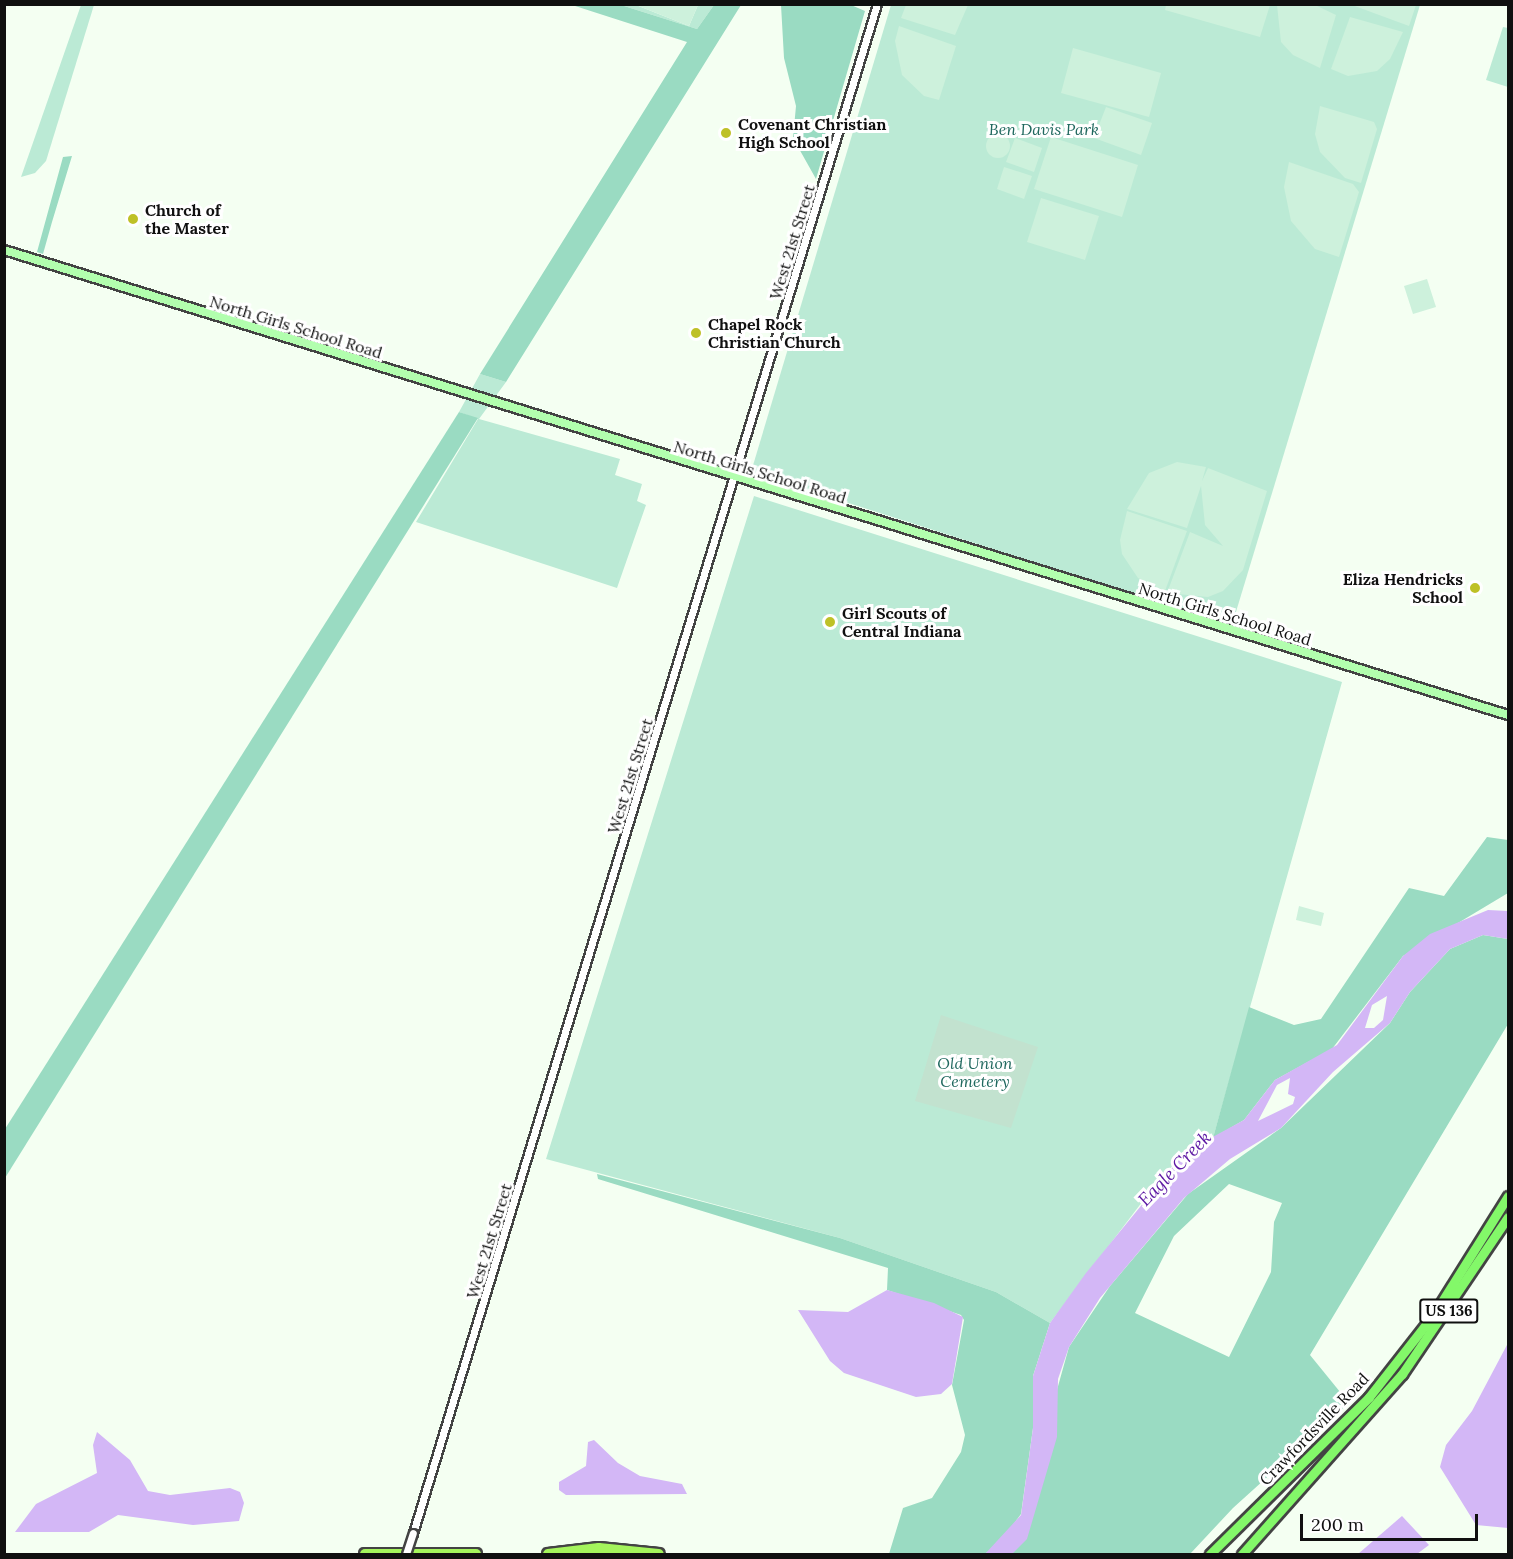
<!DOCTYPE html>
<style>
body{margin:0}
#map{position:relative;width:1513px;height:1559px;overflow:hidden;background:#f4fff2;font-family:Lora,serif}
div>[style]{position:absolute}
.green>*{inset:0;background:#bbead5}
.forest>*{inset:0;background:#9adbc2}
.cemetery>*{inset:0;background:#c2e2cf}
.pitch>*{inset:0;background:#cdf1dc}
.round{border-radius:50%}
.water>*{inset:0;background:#d3b7f6}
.roads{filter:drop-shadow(2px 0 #434343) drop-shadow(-2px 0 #434343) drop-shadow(0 2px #434343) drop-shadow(0 -2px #434343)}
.tertiary>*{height:7px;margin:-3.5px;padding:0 3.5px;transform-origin:3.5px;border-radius:3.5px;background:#fff}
.secondary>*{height:8px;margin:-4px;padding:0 4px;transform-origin:4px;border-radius:4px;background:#b2feae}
.primary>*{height:9px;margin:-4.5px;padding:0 4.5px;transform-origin:4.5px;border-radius:4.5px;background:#83f869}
.motorway>*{height:10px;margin:-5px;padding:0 5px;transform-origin:5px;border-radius:5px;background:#a4f45c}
.bridges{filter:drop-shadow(2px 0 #434343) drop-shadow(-2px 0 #434343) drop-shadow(0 2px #434343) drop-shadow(0 -2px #434343)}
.tertiary-bridge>*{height:7px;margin:-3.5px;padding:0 3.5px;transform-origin:3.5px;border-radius:3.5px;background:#fff}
.dots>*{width:16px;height:16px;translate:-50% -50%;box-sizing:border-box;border:3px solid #fff;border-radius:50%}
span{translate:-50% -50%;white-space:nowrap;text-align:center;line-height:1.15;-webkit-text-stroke:6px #fff;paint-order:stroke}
.shield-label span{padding:2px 4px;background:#fff;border:2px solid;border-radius:4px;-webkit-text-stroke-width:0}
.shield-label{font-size:15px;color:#101010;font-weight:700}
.poi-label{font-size:16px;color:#101010;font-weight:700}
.left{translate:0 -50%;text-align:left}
.right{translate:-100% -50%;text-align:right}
.park-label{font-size:16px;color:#1f685e;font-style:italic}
.street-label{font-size:16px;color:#101010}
.water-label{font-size:18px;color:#5d18a3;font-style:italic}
.frame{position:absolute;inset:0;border:6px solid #101010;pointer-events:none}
.scale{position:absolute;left:1300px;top:1514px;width:178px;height:27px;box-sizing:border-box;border:3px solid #101010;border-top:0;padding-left:8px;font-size:18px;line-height:21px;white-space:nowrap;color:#101010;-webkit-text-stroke:4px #fff;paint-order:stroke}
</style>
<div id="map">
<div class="green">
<div style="clip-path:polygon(81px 5px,94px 5px,46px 161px,35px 173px,21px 177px)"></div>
<div style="clip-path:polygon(621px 5px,636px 5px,689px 26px,698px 5px,714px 5px,697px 29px)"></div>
<div style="clip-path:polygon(891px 5px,1420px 5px,1232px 625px,751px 472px)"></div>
<div style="clip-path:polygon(1503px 27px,1508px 28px,1508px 87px,1486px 80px)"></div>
<div style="clip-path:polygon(480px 374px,506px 382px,479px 419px,620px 459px,615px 475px,642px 484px,637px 501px,646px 505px,617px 588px,416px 522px,478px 419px,459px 412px)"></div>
<div style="clip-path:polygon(754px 496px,1342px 682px,1213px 1138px,1185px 1152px,1155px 1185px,1050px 1323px,996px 1292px,840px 1238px,546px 1159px)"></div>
</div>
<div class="forest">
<div style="clip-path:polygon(572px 5px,621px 5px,697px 29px,714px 5px,741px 5px,506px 382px,480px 374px,687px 42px)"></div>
<div style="clip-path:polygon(781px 5px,851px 5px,865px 11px,816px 179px,793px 138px,796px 106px,784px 58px)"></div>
<div style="clip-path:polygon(72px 156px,52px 222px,43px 254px,37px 252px,63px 157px)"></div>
<div style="clip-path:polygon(459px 412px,478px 418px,5px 1178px,5px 1129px)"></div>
<div style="clip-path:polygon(1487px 837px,1508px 840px,1508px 893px,1403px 956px,1332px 1049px,1275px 1080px,1244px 1120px,1213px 1138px,1249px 1007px,1294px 1025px,1321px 1019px,1409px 888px,1444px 896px)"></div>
<div style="clip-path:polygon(evenodd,1483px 935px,1508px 939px,1508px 1024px,1310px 1355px,1349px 1403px,1233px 1508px,1190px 1554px,1011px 1554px,1069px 1347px,1110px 1286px,1188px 1194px,1281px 1128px,1390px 1023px,1410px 992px,1450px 949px,1483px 935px,1229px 1184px,1282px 1203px,1274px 1222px,1271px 1272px,1229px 1357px,1135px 1313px,1174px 1236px,1229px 1184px)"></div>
<div style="clip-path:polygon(597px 1174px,840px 1238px,996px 1292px,1050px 1323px,1033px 1376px,1033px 1428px,1021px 1514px,1001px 1541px,985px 1554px,889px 1554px,903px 1508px,932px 1498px,961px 1452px,965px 1435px,952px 1385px,964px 1320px,961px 1315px,887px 1290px,888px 1268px,598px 1179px)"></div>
</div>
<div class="cemetery">
<div style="clip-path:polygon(941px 1015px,1038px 1047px,1011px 1128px,915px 1101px)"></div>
</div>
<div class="pitch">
<div style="clip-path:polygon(636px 5px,698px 5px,689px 26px)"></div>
<div style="clip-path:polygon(906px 5px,906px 4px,968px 5px,955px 35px,901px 18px)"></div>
<div style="clip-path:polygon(1166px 5px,1166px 4px,1270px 5px,1260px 37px,1165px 10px)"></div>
<div style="clip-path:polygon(1277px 5px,1315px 5px,1336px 15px,1320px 68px,1293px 55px,1281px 42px)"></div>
<div style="clip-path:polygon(1352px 5px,1416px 5px,1409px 26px)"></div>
<div style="clip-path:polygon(1350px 17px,1403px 32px,1390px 59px,1377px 71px,1348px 76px,1331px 69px)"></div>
<div style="clip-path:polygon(899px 26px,956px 46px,939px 100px,924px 96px,902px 75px,895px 41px)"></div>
<div style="clip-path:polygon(1073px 48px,1161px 73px,1149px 117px,1061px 93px)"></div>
<div style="clip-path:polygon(1320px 106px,1374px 122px,1377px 129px,1361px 183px,1345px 178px,1320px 152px,1315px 134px)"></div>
<div style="clip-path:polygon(1106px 107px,1152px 123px,1141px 155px,1094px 138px)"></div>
<div class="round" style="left:986px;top:134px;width:24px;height:24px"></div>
<div style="clip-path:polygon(1051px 137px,1138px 165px,1122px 217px,1034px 189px)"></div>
<div style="clip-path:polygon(1015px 138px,1042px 148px,1034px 172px,1006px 162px)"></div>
<div style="clip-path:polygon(1289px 162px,1353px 184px,1359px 192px,1339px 257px,1315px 249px,1291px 221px,1284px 187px)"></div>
<div style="clip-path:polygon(1004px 167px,1032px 176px,1024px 199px,997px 189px)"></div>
<div style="clip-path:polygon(1041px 198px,1099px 216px,1085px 260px,1027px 242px)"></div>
<div style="clip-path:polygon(1427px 279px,1436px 307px,1413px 314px,1404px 286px)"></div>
<div style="clip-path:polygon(1177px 462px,1206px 467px,1202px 481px,1208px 468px,1267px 491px,1243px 570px,1223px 591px,1208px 597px,1167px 593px,1190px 532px,1223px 546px,1205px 525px,1201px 486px,1187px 528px,1127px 509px,1149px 473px)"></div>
<div style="clip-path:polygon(1127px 511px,1187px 531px,1165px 591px,1138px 578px,1122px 554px,1120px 540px)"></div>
<div style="clip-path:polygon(1299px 906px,1324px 913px,1321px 926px,1296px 920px)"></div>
</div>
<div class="water">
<div style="clip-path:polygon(evenodd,1488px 910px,1508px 911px,1508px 939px,1483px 935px,1450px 949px,1410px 992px,1390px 1023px,1333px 1072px,1281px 1128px,1230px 1159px,1184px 1198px,1100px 1298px,1069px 1347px,1058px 1379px,1057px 1437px,1027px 1539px,1012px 1554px,985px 1554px,1021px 1515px,1033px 1428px,1033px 1376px,1050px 1323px,1086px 1273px,1185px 1152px,1244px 1120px,1275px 1080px,1337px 1045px,1403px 956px,1430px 934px,1488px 910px,1387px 996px,1383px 1020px,1374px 1028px,1365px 1028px,1372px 1005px,1387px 996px,1488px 910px,1290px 1078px,1288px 1094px,1295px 1097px,1293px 1104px,1258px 1121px,1277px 1085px,1290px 1078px)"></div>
<div style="clip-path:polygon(887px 1290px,934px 1303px,963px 1317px,952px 1384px,941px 1394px,916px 1397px,844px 1373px,830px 1361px,798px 1310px,848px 1312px)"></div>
<div style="clip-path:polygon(1508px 1343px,1508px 1528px,1476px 1525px,1440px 1467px,1446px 1445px,1472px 1411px)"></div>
<div style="clip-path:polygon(97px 1432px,130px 1460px,148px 1491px,170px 1495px,230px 1488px,240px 1492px,244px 1503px,239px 1521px,193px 1525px,118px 1515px,89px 1532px,15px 1532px,36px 1504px,97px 1473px,93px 1445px)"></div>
<div style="clip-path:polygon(594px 1440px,618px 1463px,640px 1476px,682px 1484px,687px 1494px,566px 1495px,559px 1490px,559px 1482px,586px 1466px,588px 1442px)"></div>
<div style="clip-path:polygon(1402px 1516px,1429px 1545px,1417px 1554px,1358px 1554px)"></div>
</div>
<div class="roads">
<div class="tertiary">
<div style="left:413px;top:1533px;width:1598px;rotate:-73.12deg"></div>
</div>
<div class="secondary">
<div style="left:4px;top:250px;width:1574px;rotate:17.18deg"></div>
</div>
<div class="primary">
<div style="left:1210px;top:1554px;width:223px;rotate:-44.6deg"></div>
<div style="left:1369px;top:1397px;width:105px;rotate:-51.9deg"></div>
<div style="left:1434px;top:1314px;width:139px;rotate:-57.9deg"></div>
<div style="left:1242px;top:1554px;width:241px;rotate:-48.4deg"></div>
<div style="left:1402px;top:1374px;width:189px;rotate:-56deg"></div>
</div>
<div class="motorway">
<div style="left:365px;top:1554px;width:111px"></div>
<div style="left:548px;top:1554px;width:51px;rotate:-6.7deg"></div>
<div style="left:599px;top:1548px;width:60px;rotate:5.7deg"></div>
</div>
</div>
<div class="bridges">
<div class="tertiary-bridge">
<div style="left:406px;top:1554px;width:22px;rotate:-72deg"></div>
</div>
</div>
<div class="dots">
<div style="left:726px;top:133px;background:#bec127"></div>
<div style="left:133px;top:219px;background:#bec127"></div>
<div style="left:696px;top:333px;background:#bec127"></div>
<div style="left:1475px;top:588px;background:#bec127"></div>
<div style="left:830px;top:622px;background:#bec127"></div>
</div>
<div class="shield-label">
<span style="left:1449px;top:1311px">US 136</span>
</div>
<div class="poi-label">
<span class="left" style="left:738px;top:133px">Covenant Christian<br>High School</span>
<span class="left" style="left:145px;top:219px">Church of<br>the Master</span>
<span class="left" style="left:708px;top:333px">Chapel Rock<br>Christian Church</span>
<span class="right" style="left:1463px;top:588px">Eliza Hendricks<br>School</span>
<span class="left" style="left:842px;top:622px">Girl Scouts of<br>Central Indiana</span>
</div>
<div class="park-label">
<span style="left:1044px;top:129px">Ben Davis Park</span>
<span style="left:975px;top:1072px">Old Union<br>Cemetery</span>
</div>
<div class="street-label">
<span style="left:792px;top:242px;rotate:-73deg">West 21st Street</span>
<span style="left:296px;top:327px;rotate:17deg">North Girls School Road</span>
<span style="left:760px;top:472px;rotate:17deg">North Girls School Road</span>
<span style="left:1225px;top:614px;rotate:17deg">North Girls School Road</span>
<span style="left:630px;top:776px;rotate:-73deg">West 21st Street</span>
<span style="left:489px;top:1241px;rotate:-73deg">West 21st Street</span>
<span style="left:1314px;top:1429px;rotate:-46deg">Crawfordsville Road</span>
</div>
<div class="water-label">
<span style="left:1175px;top:1169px;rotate:-46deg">Eagle Creek</span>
</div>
<div class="frame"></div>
<div class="scale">200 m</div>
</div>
